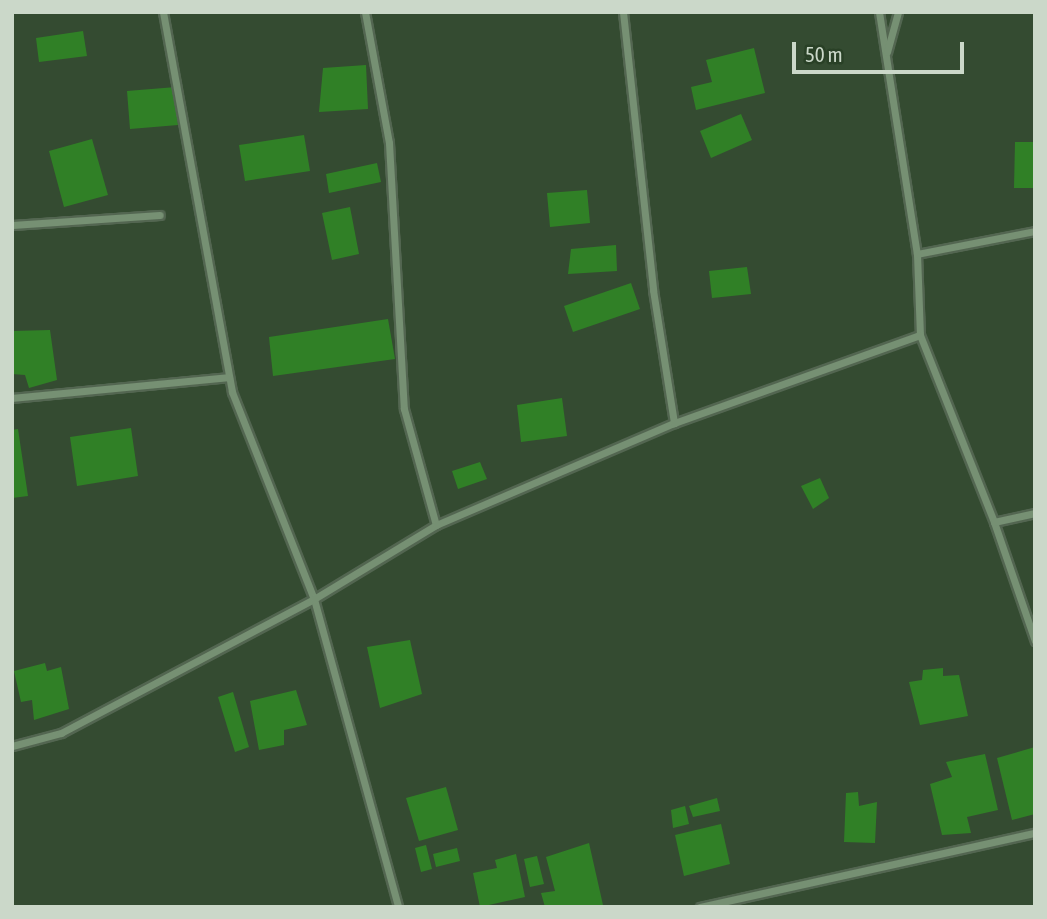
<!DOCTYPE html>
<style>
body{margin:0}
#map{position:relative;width:1047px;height:919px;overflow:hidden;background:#344b31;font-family:"Asap Condensed",sans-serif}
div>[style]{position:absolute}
.building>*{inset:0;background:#308026}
.roads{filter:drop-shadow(2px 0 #536651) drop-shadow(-2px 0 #536651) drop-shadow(0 2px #536651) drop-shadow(0 -2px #536651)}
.street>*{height:7px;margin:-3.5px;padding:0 3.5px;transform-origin:3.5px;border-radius:3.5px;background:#769073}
span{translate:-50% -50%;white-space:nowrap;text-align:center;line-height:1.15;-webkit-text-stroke:7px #294026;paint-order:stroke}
.frame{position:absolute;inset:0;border:14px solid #cbd8c9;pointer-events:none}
.scale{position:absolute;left:792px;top:42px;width:172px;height:32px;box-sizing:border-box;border:4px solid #cbd8c9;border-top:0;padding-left:9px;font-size:21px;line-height:24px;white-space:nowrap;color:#cbd8c9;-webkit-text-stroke:5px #294026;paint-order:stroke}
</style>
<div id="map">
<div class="building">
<div style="clip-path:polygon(83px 31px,87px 56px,39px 62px,36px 38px)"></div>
<div style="clip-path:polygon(754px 48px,765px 93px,696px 110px,691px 87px,712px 82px,706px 60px)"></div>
<div style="clip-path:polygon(366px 65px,368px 109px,319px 112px,323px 68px)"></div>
<div style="clip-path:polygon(176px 87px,178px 125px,130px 129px,127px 91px)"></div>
<div style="clip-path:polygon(741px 114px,752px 140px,711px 158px,700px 131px)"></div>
<div style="clip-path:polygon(304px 135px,310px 171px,245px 181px,239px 145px)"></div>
<div style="clip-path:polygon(92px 139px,108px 195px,64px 207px,49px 151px)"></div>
<div style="clip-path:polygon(1015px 142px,1035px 142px,1035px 188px,1014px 188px)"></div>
<div style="clip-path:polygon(377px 163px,381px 182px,329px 193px,326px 174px)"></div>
<div style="clip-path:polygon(587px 190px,590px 223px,550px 227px,547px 193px)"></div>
<div style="clip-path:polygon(350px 207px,359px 254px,332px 260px,322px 213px)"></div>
<div style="clip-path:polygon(616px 245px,617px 271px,568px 274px,571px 249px)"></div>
<div style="clip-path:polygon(747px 267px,751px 294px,712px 298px,709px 271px)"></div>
<div style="clip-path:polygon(631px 283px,640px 309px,573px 332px,564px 306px)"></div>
<div style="clip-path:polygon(388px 319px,395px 359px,273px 376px,269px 337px)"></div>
<div style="clip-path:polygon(50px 330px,57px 380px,29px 388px,25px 375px,12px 374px,12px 331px)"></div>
<div style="clip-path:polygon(562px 398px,567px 436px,521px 442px,517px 405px)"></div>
<div style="clip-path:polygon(131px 428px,138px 476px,77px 486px,70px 437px)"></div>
<div style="clip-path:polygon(18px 429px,28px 496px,12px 498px,12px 430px)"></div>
<div style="clip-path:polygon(480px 462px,487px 479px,458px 489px,452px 471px)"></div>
<div style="clip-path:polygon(820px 478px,829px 498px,813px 509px,801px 486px)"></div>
<div style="clip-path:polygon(410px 640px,422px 694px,380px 708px,367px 647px)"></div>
<div style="clip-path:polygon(45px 663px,47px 671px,61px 667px,69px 709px,34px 720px,32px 700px,21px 702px,14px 671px)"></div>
<div style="clip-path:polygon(943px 668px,943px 676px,959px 675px,968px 716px,920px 725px,909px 682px,922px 680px,923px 670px)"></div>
<div style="clip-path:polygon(296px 690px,307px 725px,284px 730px,284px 745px,259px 750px,250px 701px)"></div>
<div style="clip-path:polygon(233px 692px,249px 747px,235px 752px,218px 697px)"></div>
<div style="clip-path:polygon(1035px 747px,1035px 814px,1012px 820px,997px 758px)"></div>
<div style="clip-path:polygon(985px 754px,998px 810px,967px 817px,971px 833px,942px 835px,930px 784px,952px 777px,946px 762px)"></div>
<div style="clip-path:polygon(446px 787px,458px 830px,419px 841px,406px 798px)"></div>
<div style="clip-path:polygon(858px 792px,859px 806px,877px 802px,875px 843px,844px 842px,846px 793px)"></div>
<div style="clip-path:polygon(717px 798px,720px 811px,693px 817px,689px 806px)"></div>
<div style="clip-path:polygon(685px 806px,689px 824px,673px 828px,671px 810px)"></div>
<div style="clip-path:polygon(721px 824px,730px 864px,684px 876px,675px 835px)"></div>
<div style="clip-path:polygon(589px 843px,603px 905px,545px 907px,541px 893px,555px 891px,546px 857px)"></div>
<div style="clip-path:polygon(426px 845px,432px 869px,421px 872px,415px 848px)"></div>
<div style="clip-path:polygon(457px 848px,460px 861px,436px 867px,433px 854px)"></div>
<div style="clip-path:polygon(516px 854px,525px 897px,480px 907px,473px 873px,497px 868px,495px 860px)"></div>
<div style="clip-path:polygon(537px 856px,544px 884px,530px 887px,524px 859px)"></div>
</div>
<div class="roads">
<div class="street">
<div style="left:163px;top:12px;width:386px;rotate:79.7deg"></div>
<div style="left:232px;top:392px;width:223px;rotate:68.4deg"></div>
<div style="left:314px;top:599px;width:319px;rotate:74.7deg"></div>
<div style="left:365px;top:12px;width:133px;rotate:79.6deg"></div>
<div style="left:389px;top:143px;width:266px;rotate:86.8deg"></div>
<div style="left:404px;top:409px;width:120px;rotate:74.6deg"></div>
<div style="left:623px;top:12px;width:280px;rotate:83.8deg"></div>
<div style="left:653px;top:290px;width:135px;rotate:81deg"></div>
<div style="left:879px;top:12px;width:245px;rotate:81.1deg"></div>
<div style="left:917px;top:254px;width:81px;rotate:87.9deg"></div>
<div style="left:920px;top:335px;width:201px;rotate:68.4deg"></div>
<div style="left:994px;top:522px;width:126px;rotate:71deg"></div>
<div style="left:887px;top:52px;width:41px;rotate:-74.6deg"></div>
<div style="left:12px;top:225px;width:148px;rotate:-3.9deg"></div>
<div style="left:917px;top:254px;width:120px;rotate:-11deg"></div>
<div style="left:12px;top:398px;width:218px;rotate:-5.5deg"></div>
<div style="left:994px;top:522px;width:42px;rotate:-12.4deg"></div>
<div style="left:12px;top:746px;width:51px;rotate:-14.9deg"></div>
<div style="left:61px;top:733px;width:286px;rotate:-27.9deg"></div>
<div style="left:314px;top:599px;width:143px;rotate:-31.2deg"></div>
<div style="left:436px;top:525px;width:259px;rotate:-23.2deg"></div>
<div style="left:674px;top:423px;width:261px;rotate:-19.7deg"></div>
<div style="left:700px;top:907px;width:343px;rotate:-12.5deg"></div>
</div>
</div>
<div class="frame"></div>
<div class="scale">50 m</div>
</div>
